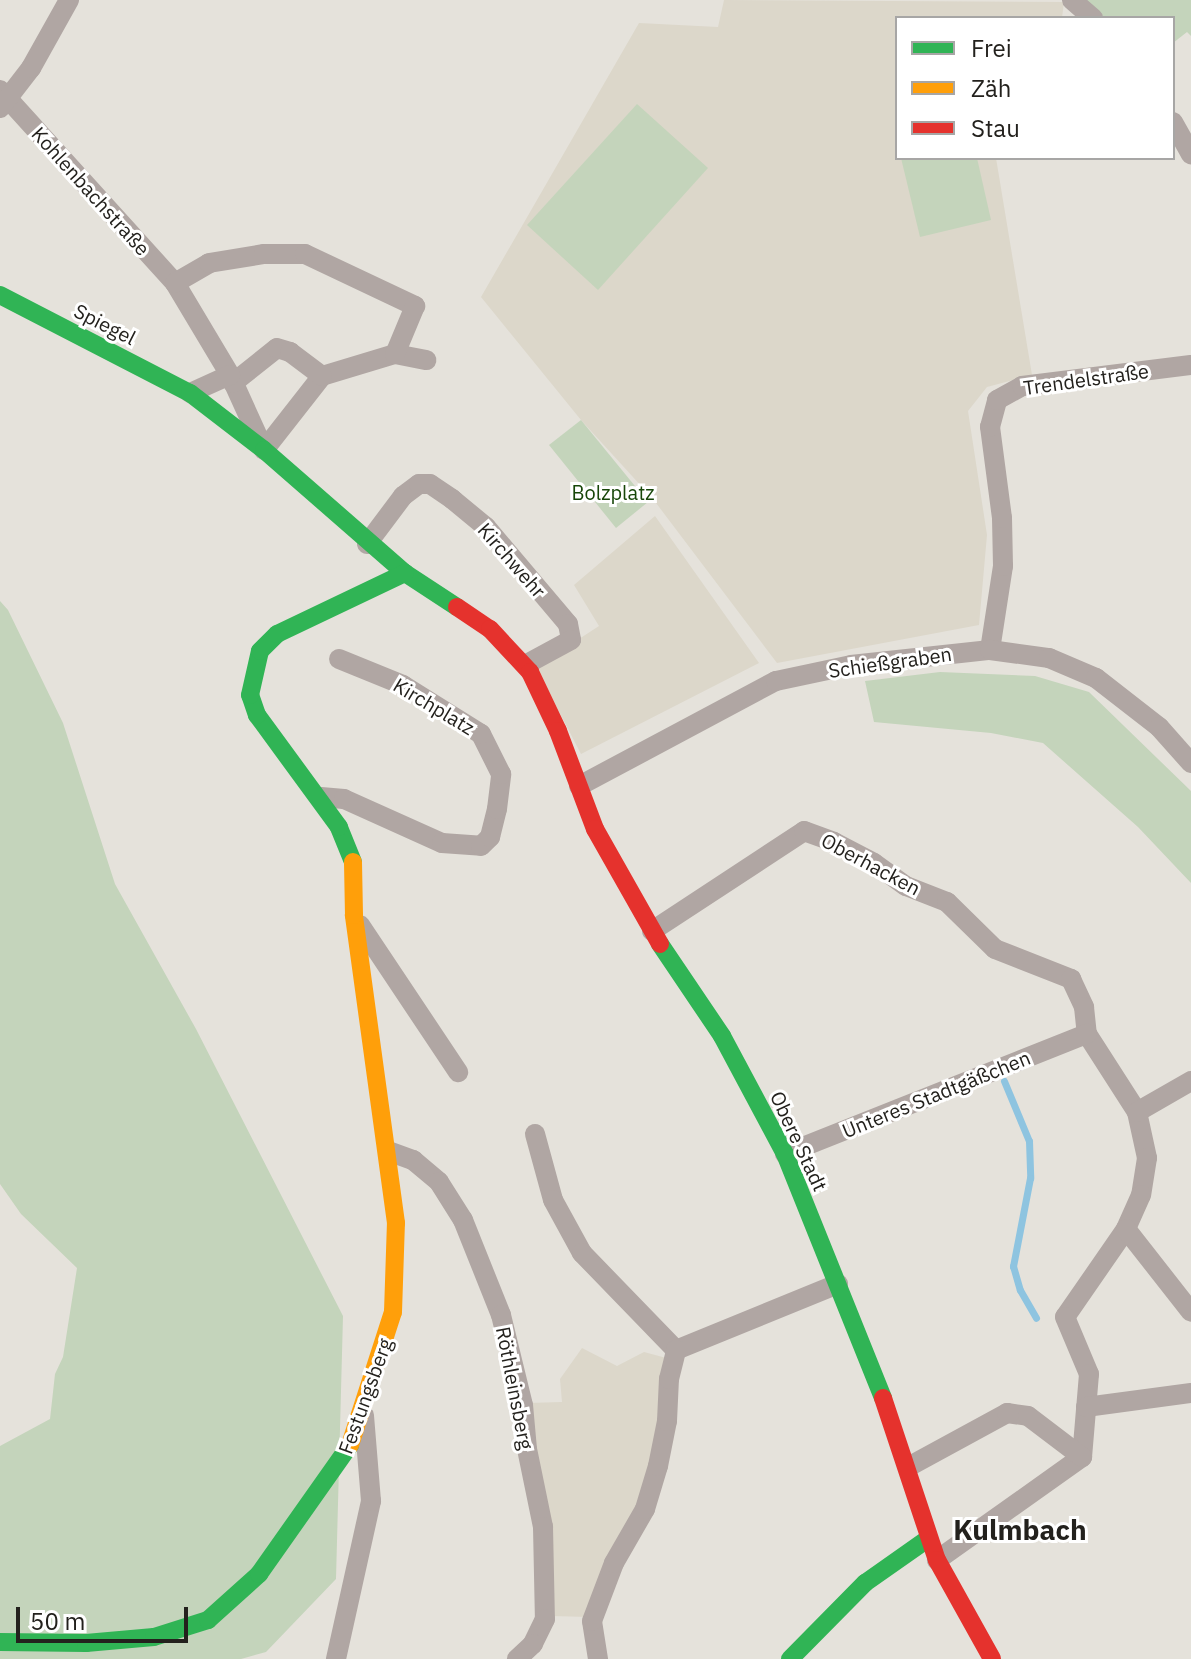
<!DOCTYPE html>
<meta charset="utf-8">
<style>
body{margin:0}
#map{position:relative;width:1191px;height:1659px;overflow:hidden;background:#e5e2db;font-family:"IBM Plex Sans",sans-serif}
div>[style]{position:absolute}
.built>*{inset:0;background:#dcd7ca}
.green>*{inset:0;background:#c4d4bb}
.stream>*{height:7px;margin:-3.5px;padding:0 3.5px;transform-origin:3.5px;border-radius:3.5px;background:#8ec4e0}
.street>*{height:20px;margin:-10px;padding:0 10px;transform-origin:10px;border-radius:10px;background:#b0a6a3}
.fast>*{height:18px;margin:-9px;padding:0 9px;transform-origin:9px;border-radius:9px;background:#30b455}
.slow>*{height:18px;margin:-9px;padding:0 9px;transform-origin:9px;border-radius:9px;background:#ff9f0a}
.jam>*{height:18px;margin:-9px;padding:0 9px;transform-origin:9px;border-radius:9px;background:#e5322d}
span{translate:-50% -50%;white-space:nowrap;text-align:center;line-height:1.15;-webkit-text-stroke:6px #fff;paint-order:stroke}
.street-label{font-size:20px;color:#23211d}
.park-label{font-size:20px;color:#174608}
.district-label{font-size:28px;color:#23211d;font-weight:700}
.legend{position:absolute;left:895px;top:16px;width:280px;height:144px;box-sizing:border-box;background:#fff;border:2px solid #a7a6a5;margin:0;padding:10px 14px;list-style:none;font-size:24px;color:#23211d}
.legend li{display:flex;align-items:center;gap:16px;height:40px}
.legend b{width:40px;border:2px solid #a7a6a5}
.scale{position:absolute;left:16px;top:1607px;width:172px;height:36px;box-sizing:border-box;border:4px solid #23211d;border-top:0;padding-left:10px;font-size:24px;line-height:28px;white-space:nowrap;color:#23211d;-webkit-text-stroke:6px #fff;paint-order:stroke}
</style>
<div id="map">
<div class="built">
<div style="clip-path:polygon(724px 0,1064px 2px,1062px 18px,897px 18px,897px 158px,996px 158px,1032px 375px,987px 387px,968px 411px,987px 535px,979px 625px,777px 663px,653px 499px,581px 420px,481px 297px,639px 23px,718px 27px)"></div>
<div style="clip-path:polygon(655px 516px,759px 663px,581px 754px,536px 667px,599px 626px,574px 585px)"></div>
<div style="clip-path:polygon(582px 1348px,617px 1366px,644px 1352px,670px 1359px,651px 1471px,588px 1617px,552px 1616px,528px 1403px,562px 1402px,560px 1379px)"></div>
</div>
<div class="green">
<div style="clip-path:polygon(1076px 0,1191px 0,1191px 36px,1187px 32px,1173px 43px,1173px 18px,1093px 18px)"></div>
<div style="clip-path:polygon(637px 104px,708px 168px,598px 290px,527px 225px)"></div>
<div style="clip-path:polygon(901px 158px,977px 158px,991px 220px,920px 237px)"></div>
<div style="clip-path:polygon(581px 420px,648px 502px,616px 528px,549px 445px)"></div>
<div style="clip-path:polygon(0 601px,8px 610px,63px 723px,115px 884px,196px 1029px,343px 1316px,336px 1579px,266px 1652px,241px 1659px,0 1659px,0 1446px,50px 1419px,55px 1374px,63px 1357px,77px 1268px,21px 1214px,0 1184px)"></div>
<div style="clip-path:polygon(940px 672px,1035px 676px,1089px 692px,1191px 791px,1191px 883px,1138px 827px,1043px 743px,991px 733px,874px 722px,865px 681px)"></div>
</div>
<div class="stream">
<div style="left:1004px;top:1081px;width:65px;rotate:67.4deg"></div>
<div style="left:1029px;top:1141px;width:37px;rotate:88deg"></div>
<div style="left:1030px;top:1178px;width:90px;rotate:100.9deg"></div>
<div style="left:1013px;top:1266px;width:25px;rotate:74deg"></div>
<div style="left:1020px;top:1290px;width:32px;rotate:60deg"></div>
</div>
<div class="street">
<div style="left:1072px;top:0;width:28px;rotate:41deg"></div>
<div style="left:0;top:90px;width:261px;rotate:47.8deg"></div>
<div style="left:175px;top:283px;width:107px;rotate:59.1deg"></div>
<div style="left:230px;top:375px;width:82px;rotate:65.6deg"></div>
<div style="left:264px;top:450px;width:94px;rotate:-51.9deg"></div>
<div style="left:322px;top:376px;width:76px;rotate:-16.8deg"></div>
<div style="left:395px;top:354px;width:32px;rotate:11deg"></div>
<div style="left:0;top:108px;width:51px;rotate:-52.2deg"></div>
<div style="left:31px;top:68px;width:78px;rotate:-60.8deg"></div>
<div style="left:1173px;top:122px;width:37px;rotate:61deg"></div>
<div style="left:175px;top:283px;width:39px;rotate:-30deg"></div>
<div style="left:209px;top:263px;width:56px;rotate:-9.3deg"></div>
<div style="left:264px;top:254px;width:41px"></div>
<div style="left:305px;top:254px;width:122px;rotate:25.3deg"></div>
<div style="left:415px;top:306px;width:52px;rotate:112.6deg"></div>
<div style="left:233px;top:383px;width:56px;rotate:-38.5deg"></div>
<div style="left:277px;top:348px;width:14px;rotate:17deg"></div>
<div style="left:290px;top:352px;width:40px;rotate:37deg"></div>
<div style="left:190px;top:393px;width:44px;rotate:-24.2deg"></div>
<div style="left:367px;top:544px;width:60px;rotate:-53.1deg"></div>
<div style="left:403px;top:496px;width:20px;rotate:-37deg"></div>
<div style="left:419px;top:484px;width:11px"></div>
<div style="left:430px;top:484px;width:27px;rotate:34deg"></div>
<div style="left:452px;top:499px;width:44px;rotate:39.5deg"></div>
<div style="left:486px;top:527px;width:127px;rotate:49.8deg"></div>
<div style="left:568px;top:624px;width:16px;rotate:79deg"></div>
<div style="left:571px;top:640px;width:52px;rotate:151.5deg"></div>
<div style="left:990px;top:650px;width:85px;rotate:-81.2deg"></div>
<div style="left:1003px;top:566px;width:48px;rotate:-91.2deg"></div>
<div style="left:1002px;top:518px;width:92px;rotate:-97.5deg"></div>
<div style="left:990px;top:427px;width:28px;rotate:-75deg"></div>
<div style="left:997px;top:400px;width:29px;rotate:-29deg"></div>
<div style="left:1022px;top:386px;width:170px;rotate:-7.1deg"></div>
<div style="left:579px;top:786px;width:223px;rotate:-28.1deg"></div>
<div style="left:776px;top:681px;width:77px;rotate:-12deg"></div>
<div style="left:851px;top:665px;width:140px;rotate:-6.2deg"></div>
<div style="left:990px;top:650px;width:60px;rotate:7.7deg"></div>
<div style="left:1049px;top:658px;width:51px;rotate:23.1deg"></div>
<div style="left:1096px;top:678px;width:80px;rotate:37.9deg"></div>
<div style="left:1159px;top:727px;width:48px;rotate:48.4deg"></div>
<div style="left:321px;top:797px;width:23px;rotate:5deg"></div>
<div style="left:344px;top:799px;width:107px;rotate:24.2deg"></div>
<div style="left:442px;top:843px;width:39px;rotate:4deg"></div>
<div style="left:481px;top:846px;width:13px;rotate:-45deg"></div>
<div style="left:490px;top:837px;width:29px;rotate:-76deg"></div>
<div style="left:497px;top:809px;width:35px;rotate:-83deg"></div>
<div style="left:501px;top:774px;width:45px;rotate:-116.6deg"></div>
<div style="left:481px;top:734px;width:92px;rotate:-147.9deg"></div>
<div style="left:403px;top:685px;width:69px;rotate:-157.9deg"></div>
<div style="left:360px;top:925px;width:177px;rotate:56.3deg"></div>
<div style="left:652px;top:931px;width:182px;rotate:-33.3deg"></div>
<div style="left:804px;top:831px;width:32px;rotate:20deg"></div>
<div style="left:834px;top:842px;width:45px;rotate:27.7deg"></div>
<div style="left:874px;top:863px;width:39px;rotate:36deg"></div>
<div style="left:906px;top:886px;width:44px;rotate:21.3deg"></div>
<div style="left:947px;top:902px;width:67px;rotate:44.4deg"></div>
<div style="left:995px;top:949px;width:82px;rotate:21.5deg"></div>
<div style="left:1071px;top:979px;width:31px;rotate:65deg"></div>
<div style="left:1084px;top:1007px;width:27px;rotate:84deg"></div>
<div style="left:1087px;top:1034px;width:93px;rotate:57.3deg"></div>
<div style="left:1137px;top:1112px;width:47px;rotate:77.7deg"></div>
<div style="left:1147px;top:1158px;width:37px;rotate:99deg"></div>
<div style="left:1141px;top:1195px;width:37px;rotate:114deg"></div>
<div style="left:1126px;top:1229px;width:107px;rotate:124.7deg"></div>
<div style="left:1065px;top:1317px;width:62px;rotate:67.2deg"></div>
<div style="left:1089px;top:1374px;width:83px;rotate:94.8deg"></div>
<div style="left:1082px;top:1457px;width:178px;rotate:144.6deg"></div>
<div style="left:1137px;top:1112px;width:62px;rotate:-29.9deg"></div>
<div style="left:535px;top:1134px;width:68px;rotate:74.7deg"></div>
<div style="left:553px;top:1200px;width:60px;rotate:61.3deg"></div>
<div style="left:582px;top:1253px;width:135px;rotate:45.9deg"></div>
<div style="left:388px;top:1151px;width:27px;rotate:20deg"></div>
<div style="left:413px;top:1160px;width:34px;rotate:40deg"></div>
<div style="left:439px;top:1182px;width:45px;rotate:57.7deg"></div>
<div style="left:463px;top:1220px;width:102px;rotate:68.2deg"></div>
<div style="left:501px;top:1315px;width:93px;rotate:76.3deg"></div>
<div style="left:523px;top:1405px;width:44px;rotate:84.8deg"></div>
<div style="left:527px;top:1449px;width:80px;rotate:78.4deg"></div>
<div style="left:543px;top:1527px;width:92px;rotate:88.8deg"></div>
<div style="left:545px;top:1619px;width:28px;rotate:116deg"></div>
<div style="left:533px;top:1644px;width:22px;rotate:137deg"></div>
<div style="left:785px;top:1154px;width:325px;rotate:-21.7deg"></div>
<div style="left:1126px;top:1229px;width:105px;rotate:51.9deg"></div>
<div style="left:676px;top:1350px;width:175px;rotate:-22.2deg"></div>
<div style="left:1086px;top:1407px;width:106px;rotate:-7.6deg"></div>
<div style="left:908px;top:1467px;width:113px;rotate:-28.6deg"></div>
<div style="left:1007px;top:1413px;width:21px;rotate:8deg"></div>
<div style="left:1028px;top:1416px;width:68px;rotate:37.2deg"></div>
<div style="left:336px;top:1659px;width:162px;rotate:-77.5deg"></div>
<div style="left:371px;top:1501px;width:86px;rotate:-94.7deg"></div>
<div style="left:598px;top:1659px;width:38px;rotate:-99deg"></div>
<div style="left:592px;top:1621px;width:62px;rotate:-69.2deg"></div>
<div style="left:614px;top:1563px;width:62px;rotate:-60.1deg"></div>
<div style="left:645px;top:1509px;width:45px;rotate:-73.2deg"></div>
<div style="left:658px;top:1466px;width:46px;rotate:-78.7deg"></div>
<div style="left:667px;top:1421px;width:42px;rotate:-87.3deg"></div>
<div style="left:669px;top:1379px;width:30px;rotate:-76deg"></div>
</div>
<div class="fast">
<div style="left:0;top:295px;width:214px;rotate:27.3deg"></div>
<div style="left:190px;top:393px;width:93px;rotate:37.6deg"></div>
<div style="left:264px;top:450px;width:187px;rotate:41.1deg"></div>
<div style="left:405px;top:573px;width:62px;rotate:33.2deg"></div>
<div style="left:353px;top:862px;width:38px;rotate:-112deg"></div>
<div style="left:339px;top:827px;width:139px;rotate:-126.2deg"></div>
<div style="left:257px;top:715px;width:21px;rotate:-109deg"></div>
<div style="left:250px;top:695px;width:45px;rotate:-77.2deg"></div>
<div style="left:260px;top:651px;width:24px;rotate:-45deg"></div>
<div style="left:277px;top:634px;width:142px;rotate:-25.5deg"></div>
<div style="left:660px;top:944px;width:111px;rotate:56deg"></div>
<div style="left:722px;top:1036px;width:134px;rotate:61.9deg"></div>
<div style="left:785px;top:1154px;width:263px;rotate:68.1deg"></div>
<div style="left:0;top:1642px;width:86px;rotate:0.7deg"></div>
<div style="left:86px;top:1643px;width:68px;rotate:-5deg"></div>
<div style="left:154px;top:1637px;width:57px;rotate:-17.5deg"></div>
<div style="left:208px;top:1620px;width:69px;rotate:-42deg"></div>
<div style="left:259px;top:1574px;width:158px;rotate:-54.8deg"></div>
<div style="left:790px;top:1659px;width:107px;rotate:-45.4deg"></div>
<div style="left:865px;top:1583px;width:78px;rotate:-35.1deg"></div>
</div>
<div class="slow">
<div style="left:350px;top:1445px;width:140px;rotate:-72.1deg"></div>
<div style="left:393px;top:1312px;width:89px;rotate:-88.1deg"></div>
<div style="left:396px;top:1223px;width:311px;rotate:-97.8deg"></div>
<div style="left:354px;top:915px;width:53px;rotate:-91.1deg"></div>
</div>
<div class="jam">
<div style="left:457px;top:607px;width:40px;rotate:34deg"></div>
<div style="left:490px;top:629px;width:59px;rotate:47.1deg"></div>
<div style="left:530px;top:672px;width:65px;rotate:64.6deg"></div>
<div style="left:558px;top:731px;width:105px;rotate:69.3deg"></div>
<div style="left:595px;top:829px;width:132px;rotate:60.5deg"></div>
<div style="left:883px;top:1398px;width:171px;rotate:71.6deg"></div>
<div style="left:937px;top:1560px;width:113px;rotate:60.9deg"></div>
</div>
<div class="street-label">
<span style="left:91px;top:191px;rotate:48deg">Kohlenbachstraße</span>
<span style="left:105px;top:324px;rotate:27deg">Spiegel</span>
<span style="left:1086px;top:379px;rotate:-8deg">Trendelstraße</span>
<span style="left:512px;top:560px;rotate:49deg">Kirchwehr</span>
<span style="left:890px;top:662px;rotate:-8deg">Schießgraben</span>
<span style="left:434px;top:706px;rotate:31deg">Kirchplatz</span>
<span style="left:871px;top:864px;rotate:28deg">Oberhacken</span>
<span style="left:936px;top:1094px;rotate:-22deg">Unteres Stadtgäßchen</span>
<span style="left:799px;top:1141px;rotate:65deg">Obere Stadt</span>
<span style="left:515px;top:1388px;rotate:79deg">Röthleinsberg</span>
<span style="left:365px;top:1396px;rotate:-70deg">Festungsberg</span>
</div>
<div class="park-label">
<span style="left:613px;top:492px">Bolzplatz</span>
</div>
<div class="district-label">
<span style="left:1020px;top:1530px">Kulmbach</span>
</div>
<ul class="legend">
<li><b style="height:10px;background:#30b455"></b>Frei</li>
<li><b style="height:10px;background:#ff9f0a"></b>Zäh</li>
<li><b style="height:10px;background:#e5322d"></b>Stau</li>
</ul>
<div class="scale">50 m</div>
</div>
